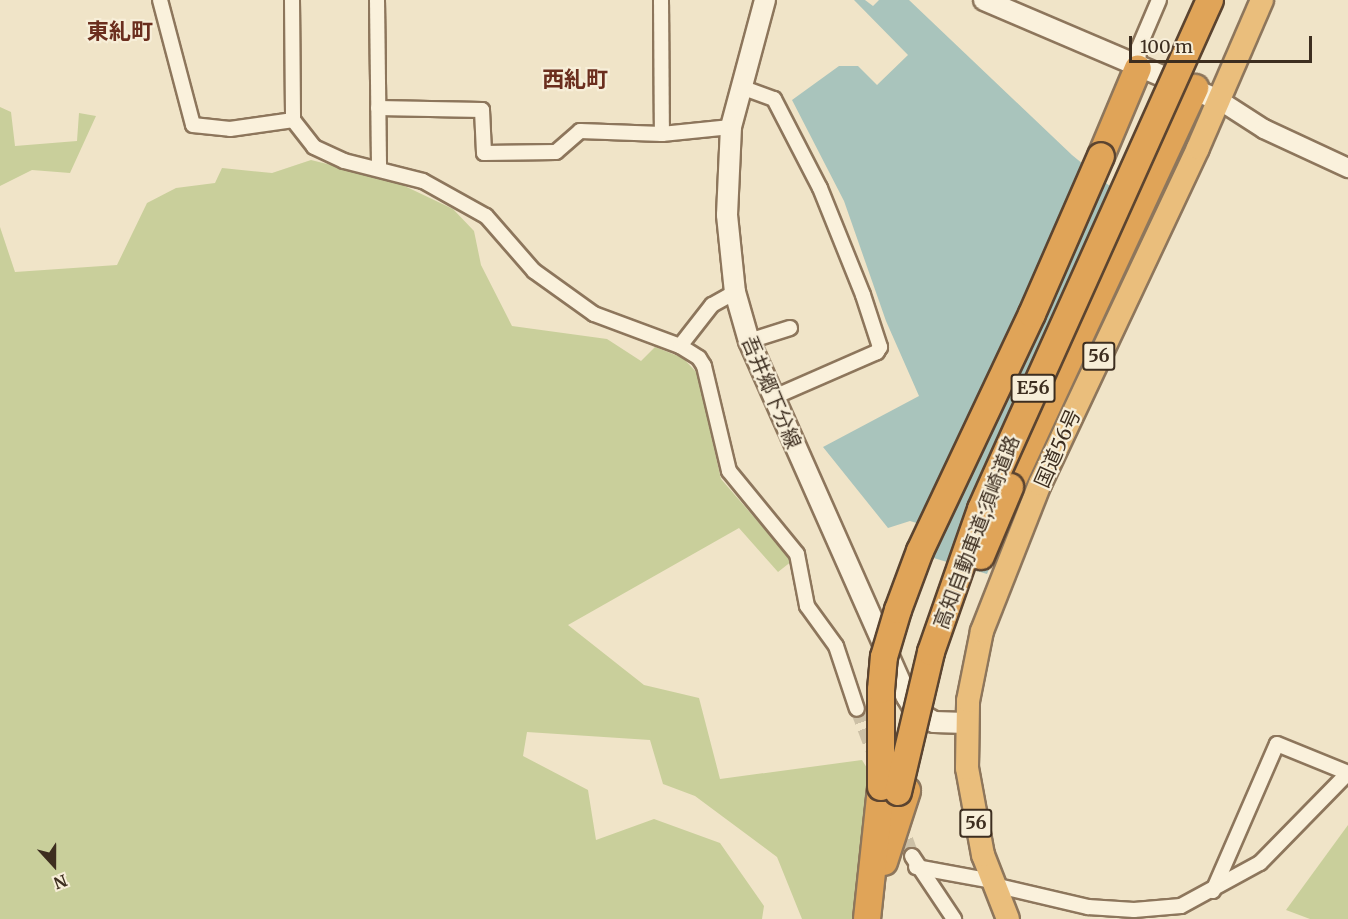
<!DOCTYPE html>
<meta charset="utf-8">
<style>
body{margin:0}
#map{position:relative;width:1348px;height:919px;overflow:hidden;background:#f0e4c8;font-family:Merriweather,"Noto Sans JP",serif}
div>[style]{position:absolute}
.green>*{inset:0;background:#c9cf9b}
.water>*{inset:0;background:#a9c4bc}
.minor-tunnel>*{height:14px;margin-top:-7px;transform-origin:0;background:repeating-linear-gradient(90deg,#ccc0a6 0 14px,transparent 0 21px)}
.roads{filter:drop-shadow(2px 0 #8d765c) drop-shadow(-2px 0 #8d765c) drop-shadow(0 2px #8d765c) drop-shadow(0 -2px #8d765c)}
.minor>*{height:14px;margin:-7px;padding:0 7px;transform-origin:7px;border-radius:7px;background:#faf1dc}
.tertiary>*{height:18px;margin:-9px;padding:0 9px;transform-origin:9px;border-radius:9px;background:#faf1dc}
.secondary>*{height:20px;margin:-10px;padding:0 10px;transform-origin:10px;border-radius:10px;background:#faf1dc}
.trunk>*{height:22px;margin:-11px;padding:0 11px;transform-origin:11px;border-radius:11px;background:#eabe7c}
.motorway>*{height:26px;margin:-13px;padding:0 13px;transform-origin:13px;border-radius:13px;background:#e0a458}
.bridges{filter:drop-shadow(2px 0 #5b4430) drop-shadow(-2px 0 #5b4430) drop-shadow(0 2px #5b4430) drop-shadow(0 -2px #5b4430)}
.motorway-bridge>*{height:26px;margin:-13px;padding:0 13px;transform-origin:13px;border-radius:13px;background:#e0a458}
span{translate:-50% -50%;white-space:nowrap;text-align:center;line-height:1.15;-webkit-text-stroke:4.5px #f7eed8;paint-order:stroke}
.shield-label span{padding:2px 4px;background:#f7eed8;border:2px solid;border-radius:4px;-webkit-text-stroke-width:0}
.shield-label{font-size:18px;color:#3d2e20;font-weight:700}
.street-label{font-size:20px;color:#3d2e20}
.quarter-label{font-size:22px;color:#6b2e1e;font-weight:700}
.north{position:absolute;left:24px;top:835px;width:60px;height:60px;-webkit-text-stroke:4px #f7eed8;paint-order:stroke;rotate:159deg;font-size:16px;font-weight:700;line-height:24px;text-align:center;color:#3d2e20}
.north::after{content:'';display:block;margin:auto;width:21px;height:27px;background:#3d2e20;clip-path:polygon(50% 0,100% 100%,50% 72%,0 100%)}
.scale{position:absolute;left:1129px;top:36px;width:183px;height:27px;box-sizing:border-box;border:3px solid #3d2e20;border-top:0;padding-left:8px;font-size:18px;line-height:21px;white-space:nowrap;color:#3d2e20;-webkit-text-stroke:4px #f7eed8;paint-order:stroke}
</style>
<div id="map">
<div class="green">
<div style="clip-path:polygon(0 107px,11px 112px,15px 146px,77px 141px,79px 113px,96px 116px,70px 173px,32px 170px,0 186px)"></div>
<div style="clip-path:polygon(311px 160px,392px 180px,453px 209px,474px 231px,481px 265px,512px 326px,607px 339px,641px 361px,655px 347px,683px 358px,697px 373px,721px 479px,792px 561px,778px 572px,739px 528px,568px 625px,644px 685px,699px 698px,720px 779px,862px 760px,872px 776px,857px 919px,802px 919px,777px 857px,695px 796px,663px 784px,650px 740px,527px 732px,523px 756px,588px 790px,596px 840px,654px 819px,720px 843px,764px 906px,762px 919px,0 919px,0 227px,15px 272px,117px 265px,147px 203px,176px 188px,215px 183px,222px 168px,272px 173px)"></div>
<div style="clip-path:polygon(1348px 825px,1348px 919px,1310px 919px,1286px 910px)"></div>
</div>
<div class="water">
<div style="clip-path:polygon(854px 0,865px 0,873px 6px,879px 0,909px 0,1072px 155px,1134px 206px,987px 574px,927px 556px,920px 524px,910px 521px,888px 528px,823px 447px,919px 396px,886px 321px,844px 201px,792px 100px,839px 66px,858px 66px,877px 85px,908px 55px)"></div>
</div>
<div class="minor-tunnel">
<div style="left:857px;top:709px;width:48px;rotate:69.3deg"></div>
<div style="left:899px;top:820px;width:38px;rotate:70deg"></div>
</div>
<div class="roads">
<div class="minor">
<div style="left:160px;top:0;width:129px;rotate:75.2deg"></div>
<div style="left:193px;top:125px;width:37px;rotate:6deg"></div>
<div style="left:230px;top:129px;width:64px;rotate:-8.1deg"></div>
<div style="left:292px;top:0;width:120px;rotate:89.5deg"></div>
<div style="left:293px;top:120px;width:34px;rotate:52deg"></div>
<div style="left:314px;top:147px;width:33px;rotate:25deg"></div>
<div style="left:344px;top:161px;width:81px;rotate:14.2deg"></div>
<div style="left:423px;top:181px;width:72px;rotate:29.1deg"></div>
<div style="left:486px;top:216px;width:73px;rotate:48.9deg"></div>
<div style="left:534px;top:271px;width:74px;rotate:35.6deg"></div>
<div style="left:594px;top:314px;width:92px;rotate:20.4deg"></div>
<div style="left:680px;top:346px;width:22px;rotate:32deg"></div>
<div style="left:699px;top:358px;width:9px;rotate:58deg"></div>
<div style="left:704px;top:366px;width:108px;rotate:76.6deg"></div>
<div style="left:729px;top:471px;width:107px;rotate:50.7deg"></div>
<div style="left:797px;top:554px;width:53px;rotate:79.1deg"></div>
<div style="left:807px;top:606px;width:49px;rotate:54.1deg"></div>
<div style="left:836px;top:646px;width:66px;rotate:71.6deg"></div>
<div style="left:377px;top:0;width:169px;rotate:89.3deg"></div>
<div style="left:661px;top:0;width:134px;rotate:89.6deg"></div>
<div style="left:1138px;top:68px;width:21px;rotate:-87deg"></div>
<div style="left:1139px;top:47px;width:51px;rotate:-66.9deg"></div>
<div style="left:741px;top:87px;width:35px;rotate:20deg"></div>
<div style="left:774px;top:99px;width:100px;rotate:62.7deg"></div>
<div style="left:820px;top:188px;width:115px;rotate:68.1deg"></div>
<div style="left:863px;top:295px;width:55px;rotate:71.9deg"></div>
<div style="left:880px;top:347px;width:6px;rotate:121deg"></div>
<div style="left:877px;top:352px;width:112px;rotate:156.4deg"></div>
<div style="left:378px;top:108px;width:104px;rotate:1.1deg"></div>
<div style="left:482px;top:110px;width:43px;rotate:87.3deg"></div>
<div style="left:484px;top:153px;width:72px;rotate:-0.8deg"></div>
<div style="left:556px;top:152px;width:32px;rotate:-41deg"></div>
<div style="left:580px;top:131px;width:82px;rotate:2.1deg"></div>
<div style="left:662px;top:134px;width:69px;rotate:-5.8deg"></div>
<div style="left:749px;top:341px;width:43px;rotate:-17.6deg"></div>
<div style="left:680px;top:346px;width:52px;rotate:-52deg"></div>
<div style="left:712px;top:305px;width:26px;rotate:-29deg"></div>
<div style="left:912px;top:856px;width:76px;rotate:56.3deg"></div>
<div style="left:916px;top:867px;width:77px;rotate:10.4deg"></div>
<div style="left:994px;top:885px;width:97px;rotate:13.2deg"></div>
<div style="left:1088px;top:907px;width:46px;rotate:3.7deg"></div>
<div style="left:1134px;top:910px;width:47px;rotate:-4.9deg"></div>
<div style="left:1181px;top:906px;width:90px;rotate:-28.6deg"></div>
<div style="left:1260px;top:863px;width:126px;rotate:-45.6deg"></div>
<div style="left:1213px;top:891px;width:160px;rotate:-66.5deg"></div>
<div style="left:1277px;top:744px;width:77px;rotate:22.2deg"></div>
</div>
<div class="tertiary">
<div style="left:1219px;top:100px;width:54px;rotate:32.8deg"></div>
<div style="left:1264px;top:129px;width:93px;rotate:24.9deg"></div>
</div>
<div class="secondary">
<div style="left:765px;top:0;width:131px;rotate:105deg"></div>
<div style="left:731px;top:127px;width:88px;rotate:92.6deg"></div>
<div style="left:727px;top:215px;width:77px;rotate:84.1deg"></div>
<div style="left:735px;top:292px;width:51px;rotate:74.1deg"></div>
<div style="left:749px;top:341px;width:389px;rotate:66.1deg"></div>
<div style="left:907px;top:697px;width:16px;rotate:60deg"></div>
<div style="left:915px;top:711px;width:22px;rotate:30deg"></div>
<div style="left:934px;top:722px;width:32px;rotate:2deg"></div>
<div style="left:984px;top:0;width:255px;rotate:23.1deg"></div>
</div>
<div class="trunk">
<div style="left:1008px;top:919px;width:69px;rotate:-111.3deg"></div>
<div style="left:983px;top:855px;width:88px;rotate:-100.4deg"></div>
<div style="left:967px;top:768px;width:67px;rotate:-89.1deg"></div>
<div style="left:968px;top:701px;width:71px;rotate:-78.7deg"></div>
<div style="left:982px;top:631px;width:158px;rotate:-68.5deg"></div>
<div style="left:1040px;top:484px;width:371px;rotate:-64.8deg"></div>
<div style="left:1198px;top:148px;width:161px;rotate:-66.6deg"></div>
</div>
<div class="motorway">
<div style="left:1101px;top:156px;width:95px;rotate:-67.2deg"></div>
<div style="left:1010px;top:487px;width:440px;rotate:-65.1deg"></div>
<div style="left:884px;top:862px;width:75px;rotate:-72.1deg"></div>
<div style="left:867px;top:919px;width:133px;rotate:-83.9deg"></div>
</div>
</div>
<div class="bridges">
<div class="motorway-bridge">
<div style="left:981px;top:556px;width:75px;rotate:-67.2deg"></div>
<div style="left:881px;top:787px;width:97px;rotate:-90deg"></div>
<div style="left:881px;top:690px;width:33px;rotate:-85deg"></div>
<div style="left:884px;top:657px;width:49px;rotate:-73.4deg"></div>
<div style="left:898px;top:610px;width:63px;rotate:-69.6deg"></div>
<div style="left:920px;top:551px;width:262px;rotate:-64.7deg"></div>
<div style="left:1032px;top:314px;width:172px;rotate:-66.4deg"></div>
<div style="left:898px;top:792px;width:144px;rotate:-76.7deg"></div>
<div style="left:931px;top:652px;width:151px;rotate:-70.7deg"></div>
<div style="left:981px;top:509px;width:558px;rotate:-65.78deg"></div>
</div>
</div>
<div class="shield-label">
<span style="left:1099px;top:356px">56</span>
<span style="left:1033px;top:388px">E56</span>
<span style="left:976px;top:823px">56</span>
</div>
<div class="street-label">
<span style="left:772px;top:392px;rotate:67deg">吾井郷下分線</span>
<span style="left:1057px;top:448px;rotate:-66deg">国道56号</span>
<span style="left:976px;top:532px;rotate:-69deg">高知自動車道;須崎道路</span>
</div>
<div class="quarter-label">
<span style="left:120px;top:32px">東糺町</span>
<span style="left:575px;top:80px">西糺町</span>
</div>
<div class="north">N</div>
<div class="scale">100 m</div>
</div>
